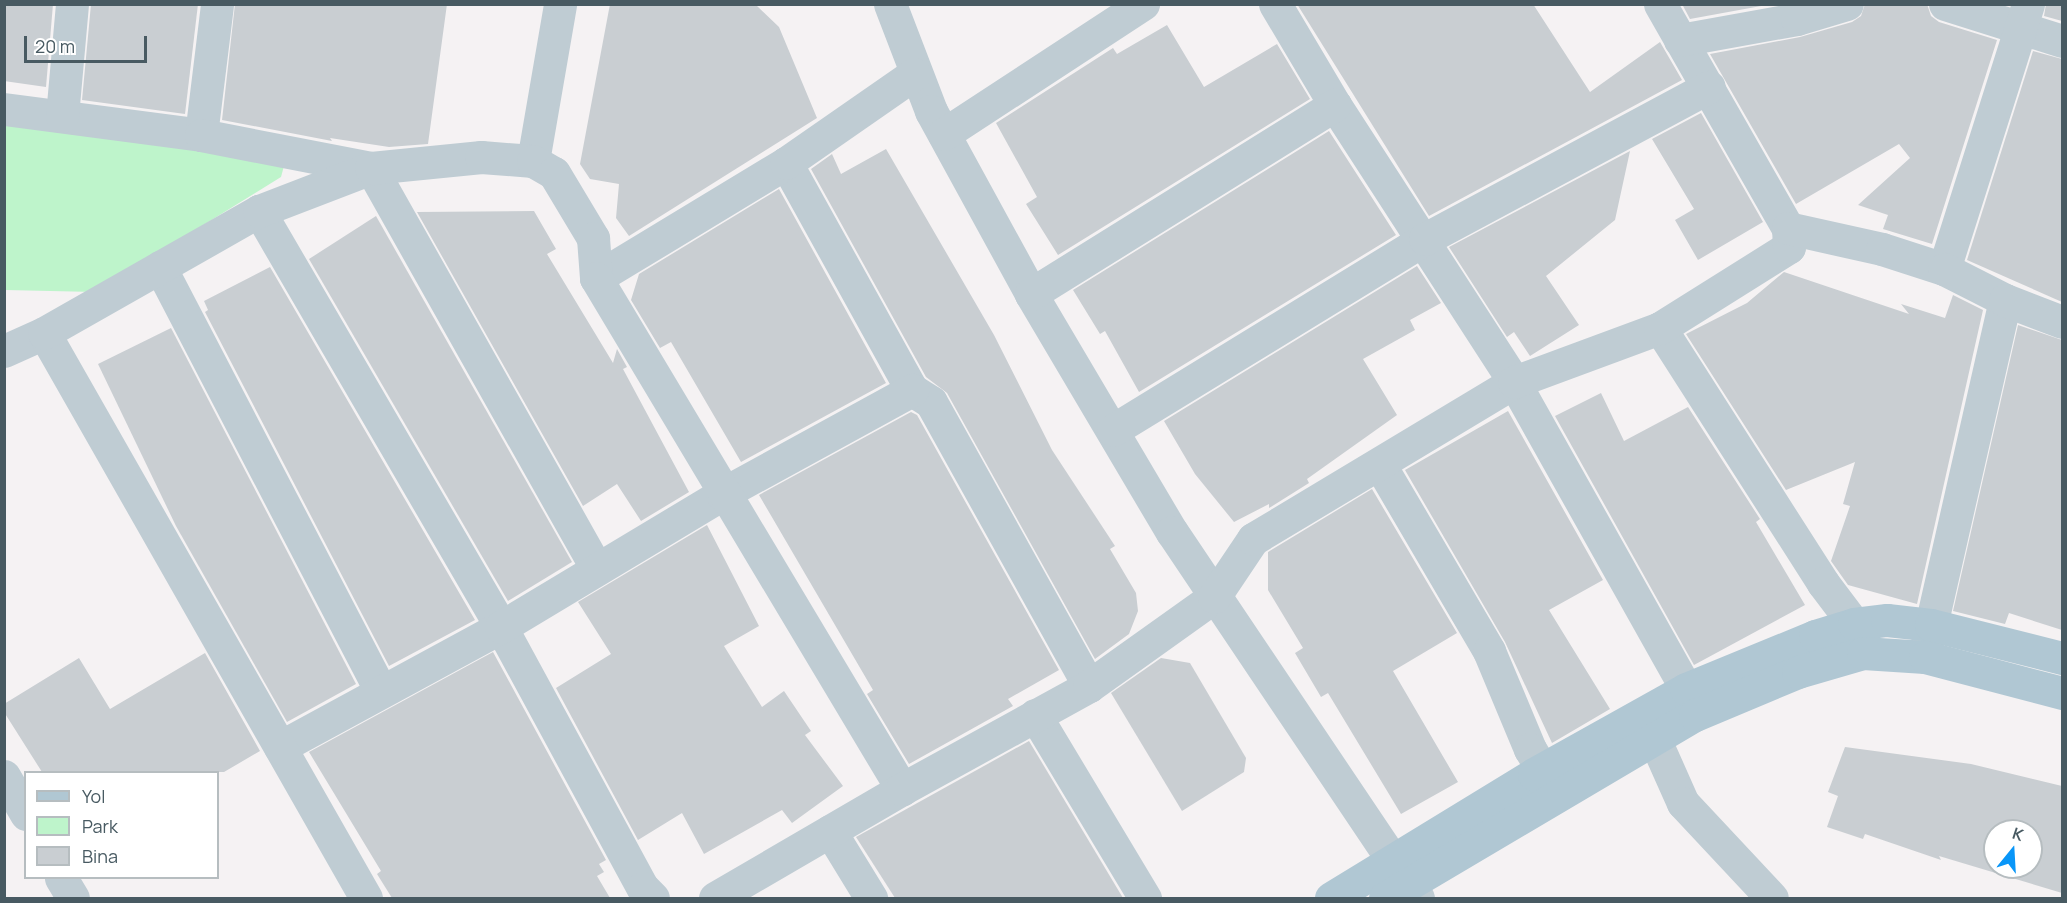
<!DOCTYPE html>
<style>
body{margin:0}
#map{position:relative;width:2067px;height:903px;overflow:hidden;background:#f5f2f3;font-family:Manrope,sans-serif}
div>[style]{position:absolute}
.green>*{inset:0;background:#bef4cb}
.building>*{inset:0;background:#c9ced2}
.minor>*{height:33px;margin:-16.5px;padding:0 16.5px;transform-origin:16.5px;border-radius:16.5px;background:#bfccd3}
.major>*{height:33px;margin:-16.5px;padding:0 16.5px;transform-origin:16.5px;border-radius:16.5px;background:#b0c7d3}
span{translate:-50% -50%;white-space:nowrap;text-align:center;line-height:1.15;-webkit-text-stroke:4.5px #fff;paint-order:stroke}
.frame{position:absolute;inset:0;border:6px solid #485a62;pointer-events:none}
.legend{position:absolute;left:24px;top:771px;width:195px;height:108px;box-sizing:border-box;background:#fff;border:2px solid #b6bdc0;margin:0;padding:8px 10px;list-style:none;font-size:18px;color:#485a62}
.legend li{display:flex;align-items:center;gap:12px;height:30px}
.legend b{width:30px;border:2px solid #b6bdc0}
.north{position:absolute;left:1983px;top:819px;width:60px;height:60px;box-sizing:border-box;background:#fff;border:2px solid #b6bdc0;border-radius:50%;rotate:18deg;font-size:16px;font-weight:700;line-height:24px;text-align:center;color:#485a62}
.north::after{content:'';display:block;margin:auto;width:21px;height:27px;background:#0996f8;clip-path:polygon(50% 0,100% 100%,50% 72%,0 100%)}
.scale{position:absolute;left:24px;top:36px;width:123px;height:27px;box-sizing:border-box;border:3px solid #485a62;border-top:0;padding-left:8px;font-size:18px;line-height:21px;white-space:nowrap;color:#485a62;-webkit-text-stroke:4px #fff;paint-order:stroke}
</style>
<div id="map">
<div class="green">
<div style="clip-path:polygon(5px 105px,288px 151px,281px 177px,95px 292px,5px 290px)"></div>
</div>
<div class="building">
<div style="clip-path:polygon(4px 4px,53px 4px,46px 87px,4px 81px)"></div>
<div style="clip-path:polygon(91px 4px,198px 4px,185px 114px,82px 100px)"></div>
<div style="clip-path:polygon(235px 4px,447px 4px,428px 144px,389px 147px,330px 138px,332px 141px,222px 120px)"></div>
<div style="clip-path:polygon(610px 4px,755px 4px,779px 27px,817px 118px,629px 236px,616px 218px,619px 184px,590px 179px,580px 164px)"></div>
<div style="clip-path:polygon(1297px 4px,1533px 4px,1590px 92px,1660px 42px,1682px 80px,1429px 216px)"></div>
<div style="clip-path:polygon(1682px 4px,1772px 4px,1690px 19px)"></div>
<div style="clip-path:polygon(1865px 4px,1927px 4px,1931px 16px,1939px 22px,1997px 40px,1932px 244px,1883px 229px,1888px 215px,1858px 205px,1910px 158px,1899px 144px,1796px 204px,1710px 54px,1800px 37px,1852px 22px,1861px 16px)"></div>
<div style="clip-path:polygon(2046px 4px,2062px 4px,2062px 21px,2044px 16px)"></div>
<div style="clip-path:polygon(1167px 25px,1204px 87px,1277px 44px,1310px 99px,1058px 255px,1026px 204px,1037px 197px,996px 123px,1113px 48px,1117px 54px)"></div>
<div style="clip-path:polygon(2033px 51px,2062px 59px,2062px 302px,1967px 260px)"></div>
<div style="clip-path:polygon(1701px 113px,1763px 222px,1698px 260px,1675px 220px,1694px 209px,1652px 139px)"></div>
<div style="clip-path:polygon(1329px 131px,1396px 235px,1139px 392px,1105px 331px,1100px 334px,1073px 290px)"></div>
<div style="clip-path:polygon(886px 149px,994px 335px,1052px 450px,1115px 546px,1110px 549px,1136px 593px,1138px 611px,1129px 634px,1095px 659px,947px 393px,926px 377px,811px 169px,832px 154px,841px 174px)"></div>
<div style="clip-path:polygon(1630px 151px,1615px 220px,1546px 276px,1579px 325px,1530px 356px,1514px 332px,1507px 337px,1449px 247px)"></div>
<div style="clip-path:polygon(779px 189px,886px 383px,741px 462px,671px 342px,660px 348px,631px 300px,639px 274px)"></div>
<div style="clip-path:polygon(534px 211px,556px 249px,547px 254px,613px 363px,617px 349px,627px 367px,623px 369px,689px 492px,641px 521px,617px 484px,583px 506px,417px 212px)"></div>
<div style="clip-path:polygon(376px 216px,572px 562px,508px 601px,309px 259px)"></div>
<div style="clip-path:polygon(1417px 266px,1441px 303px,1410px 320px,1415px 330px,1363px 359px,1397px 415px,1307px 479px,1309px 483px,1269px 508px,1269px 504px,1234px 522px,1195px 474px,1164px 421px)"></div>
<div style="clip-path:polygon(270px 267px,475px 620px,389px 666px,205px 312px,208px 310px,204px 301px)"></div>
<div style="clip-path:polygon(1784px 272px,1909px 314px,1901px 304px,1945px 318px,1953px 295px,1983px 310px,1917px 604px,1848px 585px,1831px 561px,1850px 506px,1843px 504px,1855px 462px,1786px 490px,1686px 334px,1747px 303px)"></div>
<div style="clip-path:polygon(2018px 325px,2062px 340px,2062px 630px,2009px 613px,2005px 624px,1953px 611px)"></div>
<div style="clip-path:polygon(171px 328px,356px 684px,287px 722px,176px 526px,98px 364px)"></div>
<div style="clip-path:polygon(1601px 393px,1624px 441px,1688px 407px,1760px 519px,1756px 522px,1805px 605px,1694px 665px,1555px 416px)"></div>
<div style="clip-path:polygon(1508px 411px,1603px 580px,1549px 610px,1610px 709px,1552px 743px,1505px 642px,1405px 470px)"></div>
<div style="clip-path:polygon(911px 412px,917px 415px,1059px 670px,1008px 699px,1013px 706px,909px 764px,867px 694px,873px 690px,759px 495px)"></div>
<div style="clip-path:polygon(1372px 489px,1457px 633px,1393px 671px,1458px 782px,1401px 814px,1328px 693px,1321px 697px,1295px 653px,1303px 648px,1268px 590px,1268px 552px)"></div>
<div style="clip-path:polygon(707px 525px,759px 626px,724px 646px,762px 707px,784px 691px,811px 731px,805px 735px,843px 786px,792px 823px,782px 810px,704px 854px,682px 813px,638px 840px,556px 688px,611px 654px,578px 602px)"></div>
<div style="clip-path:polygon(493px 652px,606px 860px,599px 864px,604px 872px,597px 876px,610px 898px,392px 898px,377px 874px,381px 871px,309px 752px)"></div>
<div style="clip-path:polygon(205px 653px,260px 751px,224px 772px,42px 772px,4px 712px,4px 704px,79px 658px,110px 709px)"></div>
<div style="clip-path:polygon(1161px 658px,1190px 663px,1246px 758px,1244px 772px,1182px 811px,1111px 693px)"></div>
<div style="clip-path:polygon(1029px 741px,1123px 898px,895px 898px,856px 837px)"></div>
<div style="clip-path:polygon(evenodd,1845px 747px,1971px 764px,2062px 786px,2062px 893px,1939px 856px,1941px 860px,1865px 834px,1863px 839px,1827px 827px,1838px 796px,1828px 792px,1845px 747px,1995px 831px,2031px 831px,2031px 867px,1995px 867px,1995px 831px)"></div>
</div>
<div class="minor">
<div style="left:890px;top:4px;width:115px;rotate:69deg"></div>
<div style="left:931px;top:111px;width:209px;rotate:61.3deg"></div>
<div style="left:1031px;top:294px;width:277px;rotate:59.4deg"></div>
<div style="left:1172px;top:532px;width:441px;rotate:56.1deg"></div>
<div style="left:1275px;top:4px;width:117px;rotate:59.3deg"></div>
<div style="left:1335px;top:105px;width:330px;rotate:57.1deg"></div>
<div style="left:1514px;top:382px;width:352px;rotate:60.7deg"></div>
<div style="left:1660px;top:4px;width:258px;rotate:60.3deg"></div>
<div style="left:1945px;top:4px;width:123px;rotate:17.5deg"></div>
<div style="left:1680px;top:40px;width:119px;rotate:-10.2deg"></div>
<div style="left:1797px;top:19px;width:52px;rotate:-16.7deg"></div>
<div style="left:4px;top:109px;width:199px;rotate:7.5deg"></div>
<div style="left:201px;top:135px;width:132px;rotate:-83deg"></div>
<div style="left:62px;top:116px;width:112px;rotate:-84.9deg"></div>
<div style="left:944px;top:134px;width:238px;rotate:-33.2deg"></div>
<div style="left:201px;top:135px;width:173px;rotate:11deg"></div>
<div style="left:371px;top:168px;width:460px;rotate:60.6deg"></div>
<div style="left:533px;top:161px;width:159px;rotate:-80.2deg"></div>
<div style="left:786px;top:163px;width:260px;rotate:61deg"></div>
<div style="left:912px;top:390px;width:22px;rotate:32deg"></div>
<div style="left:931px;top:402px;width:325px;rotate:60.9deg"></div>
<div style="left:259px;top:211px;width:481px;rotate:59.8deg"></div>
<div style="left:501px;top:627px;width:297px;rotate:61.5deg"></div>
<div style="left:643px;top:888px;width:14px;rotate:45deg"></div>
<div style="left:160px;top:267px;width:478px;rotate:62.5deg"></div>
<div style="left:1944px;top:269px;width:278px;rotate:-72.4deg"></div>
<div style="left:596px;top:278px;width:222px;rotate:-31.2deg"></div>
<div style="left:786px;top:163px;width:156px;rotate:-34.8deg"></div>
<div style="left:1031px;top:294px;width:358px;rotate:-31.9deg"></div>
<div style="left:1660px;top:328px;width:303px;rotate:57.4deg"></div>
<div style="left:1823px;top:583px;width:51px;rotate:52.9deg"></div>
<div style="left:4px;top:351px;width:44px;rotate:-24.2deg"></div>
<div style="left:1113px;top:430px;width:366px;rotate:-31.5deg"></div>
<div style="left:1425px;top:239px;width:322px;rotate:-28.2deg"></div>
<div style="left:1380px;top:465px;width:216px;rotate:59.6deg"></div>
<div style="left:1489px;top:651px;width:106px;rotate:67.3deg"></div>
<div style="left:1530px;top:749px;width:23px;rotate:59deg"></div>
<div style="left:1925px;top:652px;width:361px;rotate:-77.2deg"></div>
<div style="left:1035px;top:715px;width:214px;rotate:59deg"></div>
<div style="left:1654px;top:738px;width:71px;rotate:66deg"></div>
<div style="left:1683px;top:803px;width:130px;rotate:46.9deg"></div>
<div style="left:280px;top:747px;width:251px;rotate:-28.5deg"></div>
<div style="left:501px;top:627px;width:258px;rotate:-31deg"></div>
<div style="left:722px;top:494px;width:217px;rotate:-28.7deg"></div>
<div style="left:4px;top:776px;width:44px;rotate:59.9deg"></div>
<div style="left:830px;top:831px;width:79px;rotate:58.5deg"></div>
<div style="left:61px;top:878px;width:23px;rotate:59deg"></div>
<div style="left:366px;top:898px;width:650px;rotate:-119.68deg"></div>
<div style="left:44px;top:333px;width:247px;rotate:-29.6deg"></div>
<div style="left:259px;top:211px;width:120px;rotate:-21deg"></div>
<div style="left:371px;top:168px;width:111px;rotate:-5.7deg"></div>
<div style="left:481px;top:157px;width:52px;rotate:4.4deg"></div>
<div style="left:533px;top:161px;width:24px;rotate:30deg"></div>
<div style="left:554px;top:173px;width:76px;rotate:59deg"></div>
<div style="left:593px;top:238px;width:40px;rotate:85.7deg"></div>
<div style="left:596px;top:278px;width:596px;rotate:59.09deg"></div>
<div style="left:715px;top:898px;width:216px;rotate:-30.2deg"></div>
<div style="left:902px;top:789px;width:213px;rotate:-28.8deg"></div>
<div style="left:1089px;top:686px;width:153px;rotate:-35.5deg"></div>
<div style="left:1214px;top:597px;width:70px;rotate:-56.1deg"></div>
<div style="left:1253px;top:539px;width:305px;rotate:-31deg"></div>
<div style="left:1514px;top:382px;width:156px;rotate:-20.3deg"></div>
<div style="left:1660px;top:328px;width:152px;rotate:-32.1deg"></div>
<div style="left:1789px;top:247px;width:19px;rotate:-93deg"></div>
<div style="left:1788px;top:228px;width:96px;rotate:12.6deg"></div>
<div style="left:1882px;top:249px;width:65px;rotate:17.9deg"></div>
<div style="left:1944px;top:269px;width:68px;rotate:26.9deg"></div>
<div style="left:2005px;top:300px;width:61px;rotate:21.1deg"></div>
</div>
<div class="major">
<div style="left:1331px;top:898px;width:238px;rotate:-31.4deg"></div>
<div style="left:1534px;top:774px;width:174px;rotate:-29.2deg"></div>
<div style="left:1686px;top:689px;width:139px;rotate:-22.3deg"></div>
<div style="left:1815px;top:636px;width:41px;rotate:-17.1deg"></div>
<div style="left:1854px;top:624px;width:33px;rotate:-7deg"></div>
<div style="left:1887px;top:620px;width:44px;rotate:6.5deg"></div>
<div style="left:1931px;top:625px;width:135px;rotate:14.1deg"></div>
<div style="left:1385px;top:898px;width:360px;rotate:-30.6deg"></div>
<div style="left:1695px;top:715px;width:112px;rotate:-22.7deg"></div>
<div style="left:1798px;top:672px;width:68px;rotate:-16.3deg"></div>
<div style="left:1863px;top:653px;width:62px;rotate:3.7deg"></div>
<div style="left:1925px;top:657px;width:142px;rotate:14.7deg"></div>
</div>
<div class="frame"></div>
<ul class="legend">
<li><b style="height:8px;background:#b0c7d3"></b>Yol</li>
<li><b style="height:16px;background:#bef4cb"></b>Park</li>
<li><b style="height:16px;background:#c9ced2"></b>Bina</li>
</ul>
<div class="north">K</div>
<div class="scale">20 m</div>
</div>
